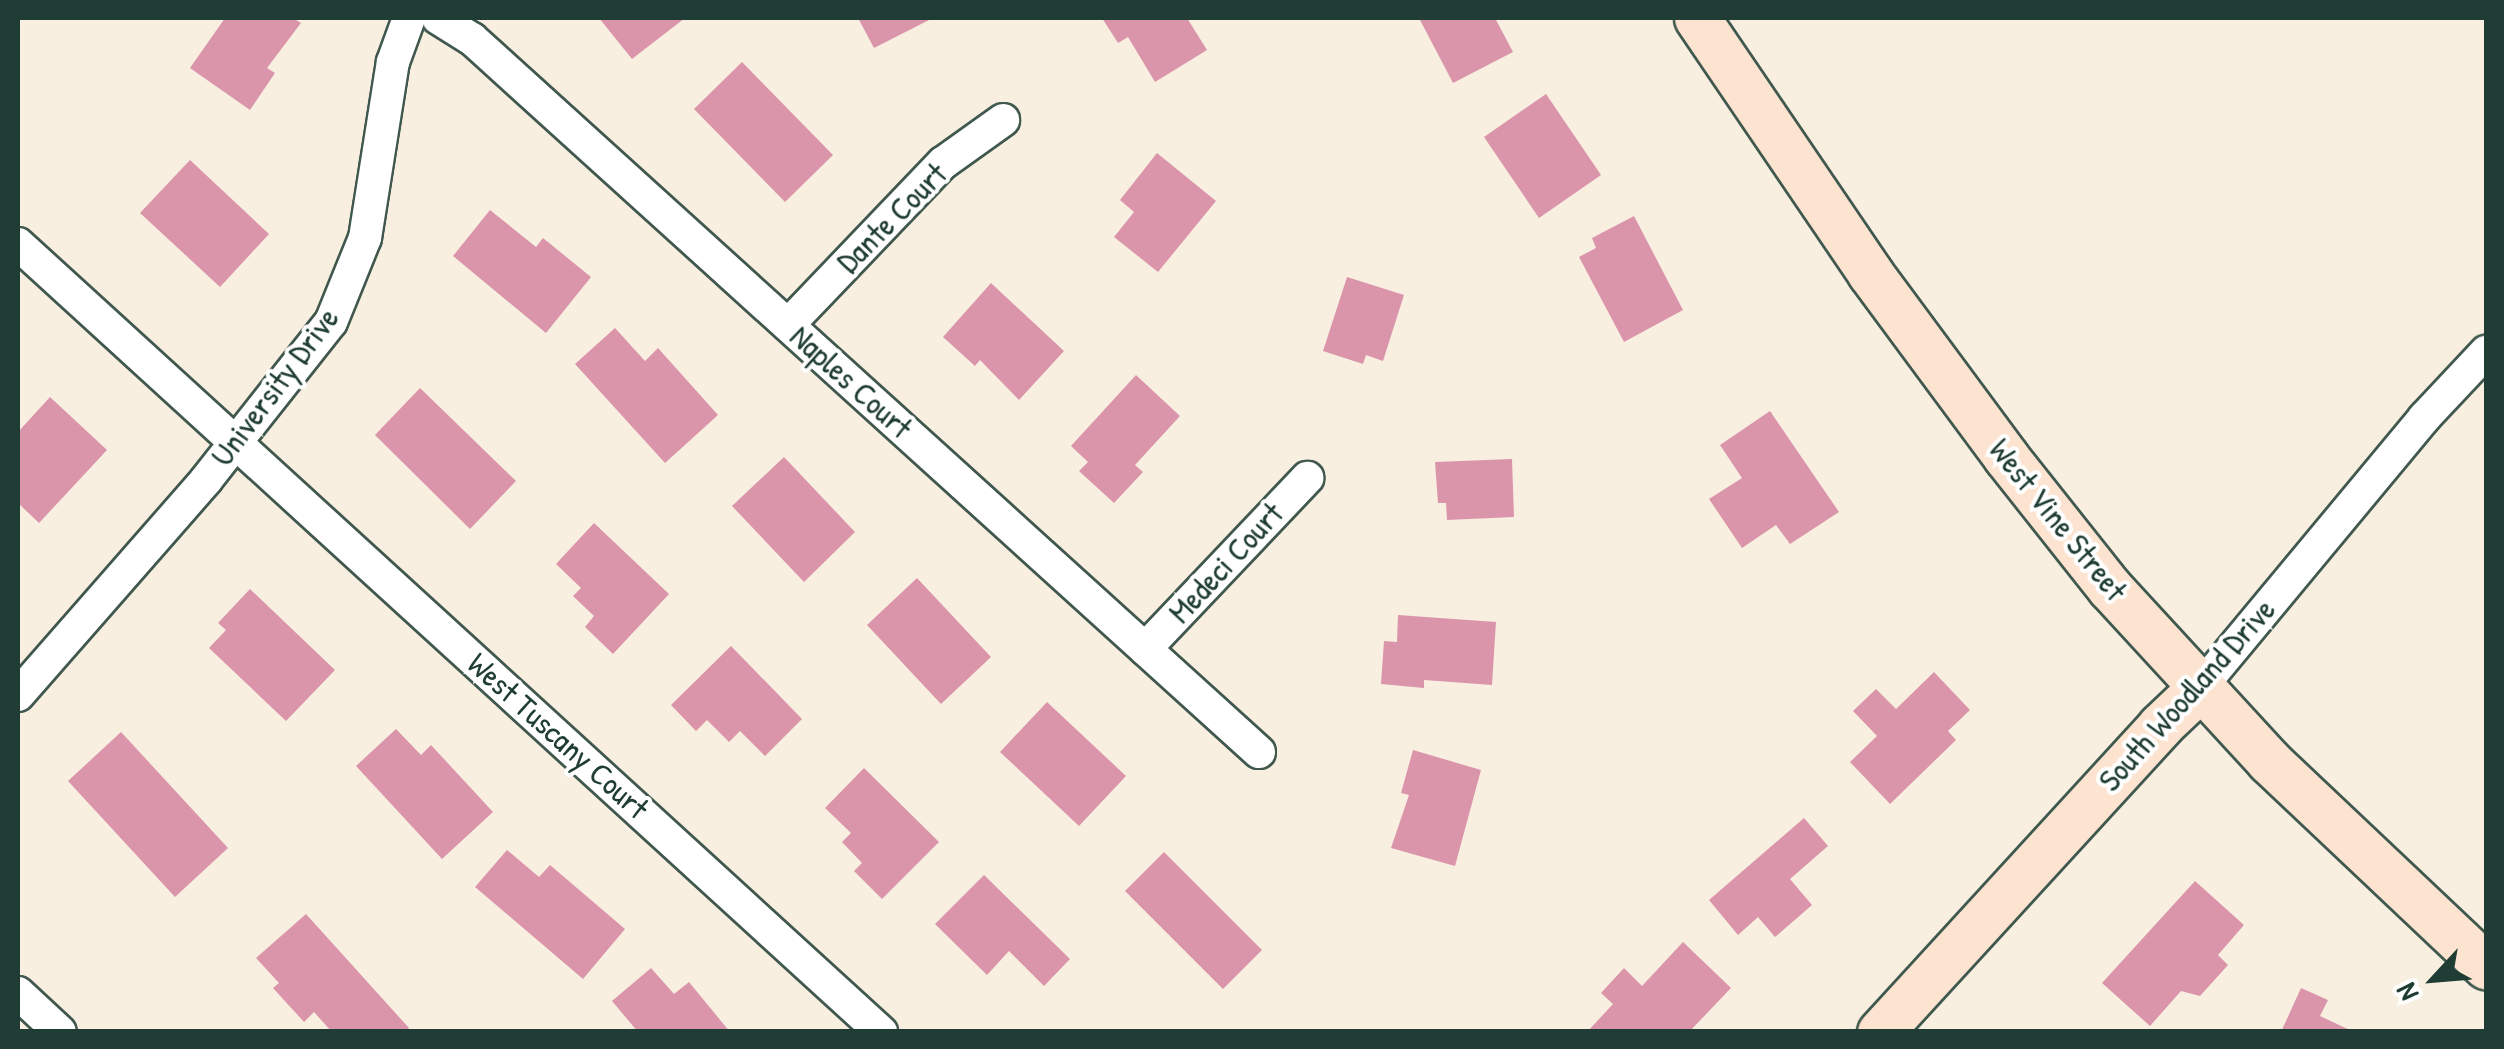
<!DOCTYPE html>
<style>
body{margin:0}
#map{position:relative;width:2504px;height:1049px;overflow:hidden;background:#f8efe0;font-family:"Patrick Hand",sans-serif}
div>[style]{position:absolute}
.building>*{inset:0;background:#db95ab}
.roads{filter:drop-shadow(2px 0 #40584e) drop-shadow(-2px 0 #40584e) drop-shadow(0 2px #40584e) drop-shadow(0 -2px #40584e)}
.street>*{height:32px;margin:-16px;padding:0 16px;transform-origin:16px;border-radius:16px;background:#fff}
.secondary>*{height:45px;margin:-22.5px;padding:0 22.5px;transform-origin:22.5px;border-radius:22.5px;background:#fde4d1}
span{translate:-50% -50%;white-space:nowrap;text-align:center;line-height:1.15;-webkit-text-stroke:8px #fff;paint-order:stroke}
.street-label{font-size:32px;color:#1f3d34}
.frame{position:absolute;inset:0;border:20px solid #1f3d34;pointer-events:none}
.north{position:absolute;left:2384px;top:929px;width:100px;height:100px;-webkit-text-stroke:8px #fff;paint-order:stroke;rotate:244deg;font-size:28px;font-weight:700;line-height:40px;text-align:center;color:#1f3d34}
.north::after{content:'';display:block;margin:auto;width:35px;height:45px;background:#1f3d34;clip-path:polygon(50% 0,100% 100%,50% 72%,0 100%)}
</style>
<div id="map">
<div class="building">
<div style="clip-path:polygon(225px 18px,293px 18px,301px 23px,267px 68px,275px 73px,250px 110px,190px 68px)"></div>
<div style="clip-path:polygon(599px 18px,685px 18px,632px 59px)"></div>
<div style="clip-path:polygon(858px 18px,933px 18px,874px 48px)"></div>
<div style="clip-path:polygon(1102px 18px,1187px 18px,1207px 50px,1155px 82px,1128px 37px,1118px 43px)"></div>
<div style="clip-path:polygon(1419px 18px,1495px 18px,1513px 52px,1453px 83px)"></div>
<div style="clip-path:polygon(742px 62px,833px 155px,785px 202px,694px 109px)"></div>
<div style="clip-path:polygon(1546px 94px,1601px 175px,1539px 218px,1484px 137px)"></div>
<div style="clip-path:polygon(1157px 153px,1216px 201px,1158px 272px,1114px 237px,1134px 212px,1120px 200px)"></div>
<div style="clip-path:polygon(190px 160px,269px 234px,220px 287px,140px 213px)"></div>
<div style="clip-path:polygon(490px 210px,536px 247px,543px 238px,591px 277px,546px 333px,453px 256px)"></div>
<div style="clip-path:polygon(1634px 216px,1683px 310px,1624px 342px,1579px 257px,1596px 248px,1592px 238px)"></div>
<div style="clip-path:polygon(1347px 277px,1404px 295px,1383px 361px,1366px 355px,1363px 364px,1323px 351px)"></div>
<div style="clip-path:polygon(991px 283px,1064px 351px,1019px 400px,980px 360px,975px 366px,943px 337px)"></div>
<div style="clip-path:polygon(615px 328px,645px 361px,658px 348px,718px 415px,665px 463px,575px 364px)"></div>
<div style="clip-path:polygon(1136px 375px,1180px 416px,1135px 465px,1143px 472px,1114px 503px,1079px 471px,1088px 462px,1071px 446px)"></div>
<div style="clip-path:polygon(420px 388px,516px 481px,470px 529px,375px 435px)"></div>
<div style="clip-path:polygon(50px 397px,107px 450px,39px 523px,18px 503px,18px 432px)"></div>
<div style="clip-path:polygon(1770px 411px,1839px 512px,1790px 544px,1776px 525px,1742px 548px,1709px 499px,1742px 478px,1720px 445px)"></div>
<div style="clip-path:polygon(784px 457px,855px 532px,804px 582px,732px 506px)"></div>
<div style="clip-path:polygon(1512px 459px,1514px 517px,1447px 520px,1446px 503px,1438px 503px,1435px 462px)"></div>
<div style="clip-path:polygon(594px 523px,669px 594px,613px 654px,585px 627px,594px 616px,573px 596px,581px 588px,556px 564px)"></div>
<div style="clip-path:polygon(917px 578px,991px 657px,941px 704px,867px 625px)"></div>
<div style="clip-path:polygon(250px 589px,335px 670px,286px 721px,209px 648px,226px 630px,218px 623px)"></div>
<div style="clip-path:polygon(1398px 615px,1496px 622px,1492px 685px,1424px 680px,1424px 688px,1381px 684px,1384px 641px,1397px 642px)"></div>
<div style="clip-path:polygon(731px 646px,802px 719px,765px 756px,740px 731px,729px 742px,707px 720px,696px 731px,671px 705px)"></div>
<div style="clip-path:polygon(1934px 672px,1970px 710px,1948px 731px,1956px 740px,1890px 804px,1850px 762px,1877px 736px,1853px 711px,1876px 689px,1896px 709px)"></div>
<div style="clip-path:polygon(1047px 702px,1126px 776px,1079px 826px,1000px 752px)"></div>
<div style="clip-path:polygon(396px 729px,421px 755px,431px 745px,493px 812px,442px 859px,356px 766px)"></div>
<div style="clip-path:polygon(121px 732px,228px 848px,175px 897px,68px 781px)"></div>
<div style="clip-path:polygon(1413px 750px,1481px 770px,1455px 866px,1391px 848px,1409px 795px,1401px 793px)"></div>
<div style="clip-path:polygon(864px 768px,939px 842px,882px 899px,854px 871px,862px 863px,842px 842px,851px 833px,825px 808px)"></div>
<div style="clip-path:polygon(1804px 818px,1828px 846px,1790px 879px,1812px 905px,1775px 937px,1758px 917px,1738px 935px,1709px 900px)"></div>
<div style="clip-path:polygon(507px 850px,539px 877px,550px 865px,625px 929px,583px 979px,475px 887px)"></div>
<div style="clip-path:polygon(1164px 852px,1262px 950px,1223px 989px,1125px 891px)"></div>
<div style="clip-path:polygon(984px 875px,1070px 959px,1044px 986px,1009px 951px,987px 975px,935px 924px)"></div>
<div style="clip-path:polygon(2195px 881px,2244px 925px,2218px 955px,2228px 965px,2200px 996px,2181px 991px,2150px 1026px,2102px 983px)"></div>
<div style="clip-path:polygon(306px 914px,409px 1028px,405px 1032px,332px 1032px,314px 1012px,304px 1022px,273px 988px,279px 983px,256px 958px)"></div>
<div style="clip-path:polygon(1683px 942px,1731px 988px,1689px 1032px,1587px 1032px,1613px 1004px,1601px 993px,1624px 968px,1642px 986px)"></div>
<div style="clip-path:polygon(651px 968px,674px 994px,689px 982px,730px 1032px,638px 1032px,612px 1001px)"></div>
<div style="clip-path:polygon(2301px 988px,2328px 1000px,2320px 1016px,2354px 1032px,2281px 1032px)"></div>
</div>
<div class="roads">
<div class="street">
<div style="left:438px;top:18px;width:40px;rotate:32deg"></div>
<div style="left:472px;top:39px;width:1062px;rotate:42.18deg"></div>
<div style="left:18px;top:244px;width:1169px;rotate:42.4deg"></div>
<div style="left:788px;top:325px;width:224px;rotate:-46.3deg"></div>
<div style="left:943px;top:163px;width:74px;rotate:-35.6deg"></div>
<div style="left:1145px;top:649px;width:236px;rotate:-46.5deg"></div>
<div style="left:2200px;top:688px;width:351px;rotate:-50.3deg"></div>
<div style="left:2424px;top:418px;width:91px;rotate:-46.8deg"></div>
<div style="left:18px;top:695px;width:286px;rotate:-48.8deg"></div>
<div style="left:206px;top:480px;width:201px;rotate:-51.7deg"></div>
<div style="left:331px;top:322px;width:91px;rotate:-68deg"></div>
<div style="left:365px;top:238px;width:178px;rotate:-81deg"></div>
<div style="left:393px;top:62px;width:47px;rotate:-70deg"></div>
<div style="left:18px;top:993px;width:57px;rotate:42.9deg"></div>
</div>
<div class="secondary">
<div style="left:1697px;top:18px;width:308px;rotate:55.8deg"></div>
<div style="left:1870px;top:273px;width:229px;rotate:53.5deg"></div>
<div style="left:2006px;top:457px;width:167px;rotate:51.6deg"></div>
<div style="left:2110px;top:588px;width:235px;rotate:47.4deg"></div>
<div style="left:2269px;top:761px;width:299px;rotate:43.4deg"></div>
<div style="left:1880px;top:1032px;width:415px;rotate:-47.5deg"></div>
<div style="left:2160px;top:726px;width:55px;rotate:-43.5deg"></div>
</div>
</div>
<div class="street-label">
<span style="left:892px;top:218px;rotate:-45deg">Dante Court</span>
<span style="left:851px;top:382px;rotate:42deg">Naples Court</span>
<span style="left:275px;top:387px;rotate:-53deg">University Drive</span>
<span style="left:2058px;top:520px;rotate:51deg">West Vine Street</span>
<span style="left:1226px;top:563px;rotate:-47deg">Medeci Court</span>
<span style="left:2187px;top:695px;rotate:-48deg">South Woodland Drive</span>
<span style="left:558px;top:736px;rotate:42deg">West Tuscany Court</span>
</div>
<div class="frame"></div>
<div class="north">N</div>
</div>
